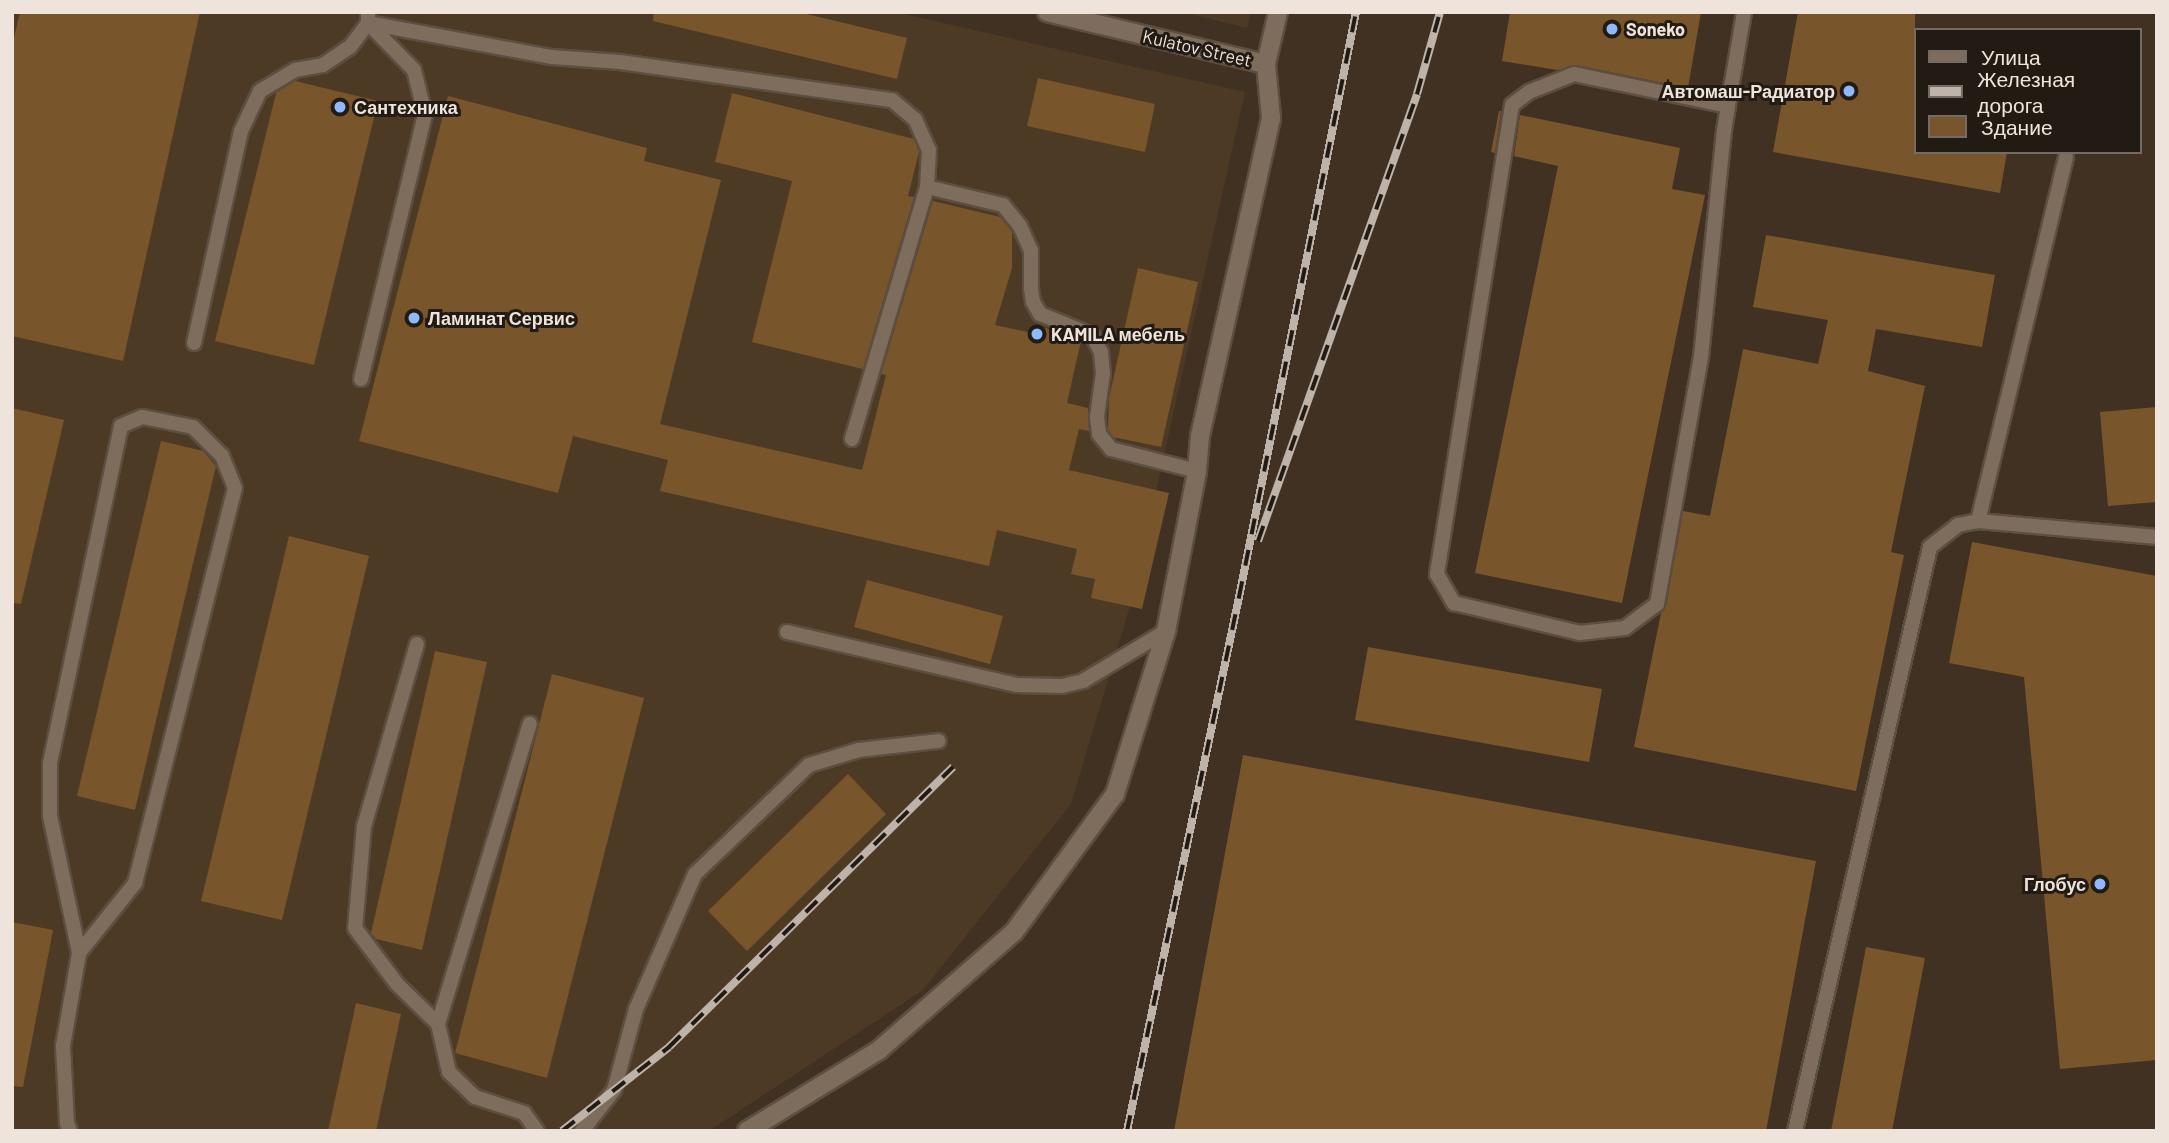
<!DOCTYPE html>
<meta charset="utf-8">
<style>
body{margin:0}
#map{position:relative;width:2169px;height:1143px;overflow:hidden;background:#403122;font-family:Barlow,sans-serif}
div>[style]{position:absolute}
.built>*{inset:0;background:#4d3a25}
.building>*{inset:0;background:#79552c}
.roads{filter:drop-shadow(2px 0 #5c4e40) drop-shadow(-2px 0 #5c4e40) drop-shadow(0 2px #5c4e40) drop-shadow(0 -2px #5c4e40)}
.service>*{height:14px;margin:-7px;padding:0 7px;transform-origin:7px;border-radius:7px;background:#7e6d5c}
.minor>*{height:18px;margin:-9px;padding:0 9px;transform-origin:9px;border-radius:9px;background:#7e6d5c}
.rail>*{height:8px;margin-top:-4px;transform-origin:0;background:repeating-linear-gradient(90deg,#211b14 0 16px,#beb3a8 0 32px);box-sizing:border-box;border-block:2px solid #beb3a8}
.dots>*{width:19px;height:19px;translate:-50% -50%;box-sizing:border-box;border:4px solid #211b14;border-radius:50%}
span{translate:-50% -50%;white-space:nowrap;text-align:center;line-height:1.15;-webkit-text-stroke:6px #211b14;paint-order:stroke}
.poi-label{font-size:18px;color:#eee4db;font-weight:700}
.left{translate:0 -50%;text-align:left}
.right{translate:-100% -50%;text-align:right}
.street-label{font-size:18px;color:#eee4db}
.frame{position:absolute;inset:0;border:14px solid #eee4db;pointer-events:none}
.legend{position:absolute;left:1914px;top:28px;width:228px;height:126px;box-sizing:border-box;background:#211b14;border:2px solid #736b64;margin:0;padding:9px 12px;list-style:none;font-size:21px;color:#eee4db}
.legend li{display:flex;align-items:center;gap:14px;height:35px}
.legend b{width:35px;border:2px solid #736b64}
</style>
<div id="map">
<div class="built">
<div style="clip-path:polygon(12px 12px,895px 12px,1245px 92px,1132px 599px,1071px 804px,923px 990px,709px 1131px,12px 1131px)"></div>
<div style="clip-path:polygon(1182px 12px,1251px 12px,1247px 28px)"></div>
</div>
<div class="building">
<div style="clip-path:polygon(20px 12px,200px 12px,123px 361px,12px 336px,12px 46px)"></div>
<div style="clip-path:polygon(654px 12px,798px 12px,907px 38px,897px 79px,653px 21px)"></div>
<div style="clip-path:polygon(1510px 12px,1701px 12px,1688px 88px,1576px 65px,1557px 70px,1502px 61px)"></div>
<div style="clip-path:polygon(1798px 12px,1915px 12px,1915px 152px,2007px 152px,2000px 193px,1773px 152px)"></div>
<div style="clip-path:polygon(1038px 78px,1155px 104px,1145px 152px,1027px 126px)"></div>
<div style="clip-path:polygon(295px 81px,378px 101px,314px 365px,215px 341px,276px 93px)"></div>
<div style="clip-path:polygon(732px 93px,914px 139px,919px 152px,908px 196px,914px 197px,863px 369px,752px 342px,792px 181px,715px 162px)"></div>
<div style="clip-path:polygon(448px 96px,647px 148px,644px 161px,721px 180px,660px 424px,862px 470px,886px 375px,881px 374px,933px 201px,1000px 217px,1012px 232px,1012px 268px,995px 325px,1042px 335px,1043px 327px,1081px 341px,1067px 403px,1088px 408px,1089px 431px,1079px 429px,1069px 470px,1169px 493px,1142px 609px,1091px 598px,1095px 579px,1071px 574px,1077px 549px,997px 530px,989px 566px,660px 491px,668px 460px,573px 436px,558px 493px,359px 441px)"></div>
<div style="clip-path:polygon(1499px 111px,1501px 111px,1495px 153px,1491px 152px)"></div>
<div style="clip-path:polygon(1520px 115px,1680px 148px,1672px 189px,1705px 195px,1622px 603px,1475px 573px,1558px 166px,1514px 156px)"></div>
<div style="clip-path:polygon(1766px 235px,1995px 275px,1982px 347px,1876px 329px,1868px 371px,1925px 386px,1891px 552px,1904px 555px,1856px 791px,1634px 747px,1661px 613px,1666px 606px,1683px 511px,1710px 516px,1743px 349px,1818px 364px,1828px 320px,1753px 307px)"></div>
<div style="clip-path:polygon(1138px 268px,1198px 282px,1161px 447px,1113px 437px,1108px 430px,1109px 398px)"></div>
<div style="clip-path:polygon(2157px 407px,2157px 502px,2108px 506px,2100px 412px)"></div>
<div style="clip-path:polygon(12px 408px,64px 420px,21px 604px,12px 603px)"></div>
<div style="clip-path:polygon(161px 441px,203px 451px,216px 466px,135px 810px,77px 796px)"></div>
<div style="clip-path:polygon(289px 536px,369px 556px,282px 920px,201px 901px)"></div>
<div style="clip-path:polygon(1972px 542px,2157px 576px,2157px 1060px,2060px 1069px,2024px 677px,1949px 663px)"></div>
<div style="clip-path:polygon(867px 580px,1003px 616px,990px 664px,854px 627px)"></div>
<div style="clip-path:polygon(1368px 647px,1602px 689px,1589px 762px,1355px 720px)"></div>
<div style="clip-path:polygon(435px 651px,487px 662px,422px 950px,376px 939px,371px 933px)"></div>
<div style="clip-path:polygon(552px 674px,644px 698px,547px 1078px,455px 1053px)"></div>
<div style="clip-path:polygon(1243px 755px,1816px 861px,1766px 1131px,1174px 1131px)"></div>
<div style="clip-path:polygon(848px 774px,886px 814px,747px 951px,708px 911px)"></div>
<div style="clip-path:polygon(12px 922px,53px 930px,23px 1087px,12px 1086px)"></div>
<div style="clip-path:polygon(1866px 947px,1925px 958px,1892px 1131px,1831px 1131px)"></div>
<div style="clip-path:polygon(356px 1003px,401px 1014px,376px 1131px,328px 1131px)"></div>
</div>
<div class="roads">
<div class="service">
<div style="left:1728px;top:106px;width:157px;rotate:-168.3deg"></div>
<div style="left:1574px;top:74px;width:48px;rotate:158.2deg"></div>
<div style="left:1529px;top:92px;width:21px;rotate:143deg"></div>
<div style="left:1512px;top:105px;width:475px;rotate:99.1deg"></div>
<div style="left:1437px;top:574px;width:34px;rotate:60deg"></div>
<div style="left:1454px;top:603px;width:130px;rotate:13.4deg"></div>
<div style="left:1580px;top:633px;width:45px;rotate:-6.3deg"></div>
<div style="left:1625px;top:628px;width:40px;rotate:-37deg"></div>
<div style="left:1657px;top:604px;width:251px;rotate:-79.9deg"></div>
<div style="left:1701px;top:357px;width:227px;rotate:-84.2deg"></div>
<div style="left:1724px;top:131px;width:25px;rotate:-81deg"></div>
<div style="left:1728px;top:106px;width:95px;rotate:-80.3deg"></div>
<div style="left:927px;top:187px;width:78px;rotate:13.3deg"></div>
<div style="left:1003px;top:205px;width:27px;rotate:51deg"></div>
<div style="left:1020px;top:226px;width:27px;rotate:66deg"></div>
<div style="left:1031px;top:251px;width:38px;rotate:90deg"></div>
<div style="left:1031px;top:289px;width:13px;rotate:81deg"></div>
<div style="left:1033px;top:302px;width:14px;rotate:60deg"></div>
<div style="left:1040px;top:314px;width:56px;rotate:22deg"></div>
<div style="left:1092px;top:335px;width:19px;rotate:62deg"></div>
<div style="left:1101px;top:352px;width:21px;rotate:85deg"></div>
<div style="left:1103px;top:373px;width:44px;rotate:97.8deg"></div>
<div style="left:1097px;top:417px;width:17px;rotate:83deg"></div>
<div style="left:1099px;top:434px;width:19px;rotate:51deg"></div>
<div style="left:1111px;top:449px;width:89px;rotate:14.3deg"></div>
<div style="left:194px;top:343px;width:217px;rotate:-77.5deg"></div>
<div style="left:241px;top:131px;width:44px;rotate:-64.6deg"></div>
<div style="left:260px;top:91px;width:41px;rotate:-31deg"></div>
<div style="left:295px;top:70px;width:28px;rotate:-10deg"></div>
<div style="left:323px;top:65px;width:32px;rotate:-34deg"></div>
<div style="left:350px;top:47px;width:30px;rotate:-53deg"></div>
<div style="left:368px;top:23px;width:187px;rotate:10.5deg"></div>
<div style="left:552px;top:57px;width:68px;rotate:4.2deg"></div>
<div style="left:620px;top:62px;width:275px;rotate:8deg"></div>
<div style="left:892px;top:100px;width:30px;rotate:40deg"></div>
<div style="left:915px;top:119px;width:34px;rotate:66deg"></div>
<div style="left:929px;top:150px;width:37px;rotate:93deg"></div>
<div style="left:927px;top:187px;width:263px;rotate:106.6deg"></div>
<div style="left:361px;top:379px;width:273px;rotate:-76.4deg"></div>
<div style="left:425px;top:114px;width:45px;rotate:-104deg"></div>
<div style="left:414px;top:70px;width:66px;rotate:-134.4deg"></div>
<div style="left:368px;top:23px;width:11px;rotate:-90deg"></div>
<div style="left:1978px;top:521px;width:374px;rotate:-76.4deg"></div>
<div style="left:787px;top:632px;width:235px;rotate:13deg"></div>
<div style="left:1016px;top:685px;width:46px;rotate:1.2deg"></div>
<div style="left:1062px;top:686px;width:22px;rotate:-13deg"></div>
<div style="left:1083px;top:681px;width:97px;rotate:-31.1deg"></div>
<div style="left:417px;top:644px;width:190px;rotate:106.2deg"></div>
<div style="left:364px;top:826px;width:102px;rotate:95deg"></div>
<div style="left:355px;top:928px;width:70px;rotate:53.1deg"></div>
<div style="left:397px;top:984px;width:57px;rotate:44.3deg"></div>
<div style="left:438px;top:1024px;width:49px;rotate:77.1deg"></div>
<div style="left:449px;top:1072px;width:36px;rotate:44deg"></div>
<div style="left:475px;top:1097px;width:52px;rotate:18.1deg"></div>
<div style="left:524px;top:1113px;width:22px;rotate:54deg"></div>
<div style="left:438px;top:1024px;width:314px;rotate:-73deg"></div>
<div style="left:70px;top:1131px;width:9px;rotate:-111deg"></div>
<div style="left:67px;top:1123px;width:77px;rotate:-93deg"></div>
<div style="left:63px;top:1046px;width:94px;rotate:-80.2deg"></div>
<div style="left:79px;top:953px;width:90px;rotate:-51.3deg"></div>
<div style="left:135px;top:883px;width:407px;rotate:-75.8deg"></div>
<div style="left:235px;top:488px;width:35px;rotate:-112deg"></div>
<div style="left:222px;top:456px;width:41px;rotate:-135deg"></div>
<div style="left:193px;top:427px;width:52px;rotate:-168.9deg"></div>
<div style="left:142px;top:417px;width:23px;rotate:157deg"></div>
<div style="left:121px;top:426px;width:345px;rotate:101.9deg"></div>
<div style="left:50px;top:764px;width:52px;rotate:90deg"></div>
<div style="left:50px;top:816px;width:140px;rotate:78deg"></div>
<div style="left:582px;top:1131px;width:52px;rotate:-52deg"></div>
<div style="left:614px;top:1090px;width:84px;rotate:-74.8deg"></div>
<div style="left:636px;top:1009px;width:147px;rotate:-66.4deg"></div>
<div style="left:695px;top:874px;width:158px;rotate:-43.7deg"></div>
<div style="left:809px;top:765px;width:52px;rotate:-16.7deg"></div>
<div style="left:859px;top:750px;width:80px;rotate:-6.5deg"></div>
<div style="left:1795px;top:1131px;width:599px;rotate:-76.98deg"></div>
<div style="left:1930px;top:547px;width:36px;rotate:-38deg"></div>
<div style="left:1958px;top:525px;width:20px;rotate:-11deg"></div>
<div style="left:1978px;top:521px;width:180px;rotate:5.1deg"></div>
</div>
<div class="minor">
<div style="left:1047px;top:12px;width:225px;rotate:13.4deg"></div>
<div style="left:747px;top:1131px;width:155px;rotate:-31.5deg"></div>
<div style="left:879px;top:1050px;width:179px;rotate:-41.2deg"></div>
<div style="left:1014px;top:932px;width:171px;rotate:-53.8deg"></div>
<div style="left:1115px;top:794px;width:171px;rotate:-72.6deg"></div>
<div style="left:1166px;top:631px;width:163px;rotate:-79deg"></div>
<div style="left:1197px;top:471px;width:35px;rotate:-85deg"></div>
<div style="left:1200px;top:436px;width:326px;rotate:-77.4deg"></div>
<div style="left:1271px;top:118px;width:54px;rotate:-95.3deg"></div>
<div style="left:1266px;top:64px;width:53px;rotate:-77deg"></div>
</div>
</div>
<div class="rail">
<div style="left:1258px;top:541px;width:474px;rotate:-70.4deg"></div>
<div style="left:1417px;top:94px;width:85px;rotate:-74.3deg"></div>
<div style="left:562px;top:1131px;width:136px;rotate:-38.1deg"></div>
<div style="left:669px;top:1047px;width:399px;rotate:-44.6deg"></div>
<div style="left:1127px;top:1131px;width:546px;rotate:-78.15deg"></div>
<div style="left:1239px;top:597px;width:597px;rotate:-78.69deg"></div>
</div>
<div class="dots">
<div style="left:1612px;top:29px;background:#8fb8fd"></div>
<div style="left:1849px;top:91px;background:#8fb8fd"></div>
<div style="left:340px;top:107px;background:#8fb8fd"></div>
<div style="left:414px;top:318px;background:#8fb8fd"></div>
<div style="left:1037px;top:334px;background:#8fb8fd"></div>
<div style="left:2100px;top:884px;background:#8fb8fd"></div>
</div>
<div class="poi-label">
<span class="left" style="left:1626px;top:29px">Soneko</span>
<span class="right" style="left:1835px;top:91px">Автомаш-Радиатор</span>
<span class="left" style="left:354px;top:107px">Сантехника</span>
<span class="left" style="left:428px;top:318px">Ламинат Сервис</span>
<span class="left" style="left:1051px;top:334px">KAMILA мебель</span>
<span class="right" style="left:2086px;top:884px">Глобус</span>
</div>
<div class="street-label">
<span style="left:1197px;top:48px;rotate:13deg">Kulatov Street</span>
</div>
<div class="frame"></div>
<ul class="legend">
<li><b style="height:9px;background:#7e6d5c"></b>Улица</li>
<li><b style="height:9px;background:#beb3a8"></b>Железная дорога</li>
<li><b style="height:19px;background:#79552c"></b>Здание</li>
</ul>
</div>
